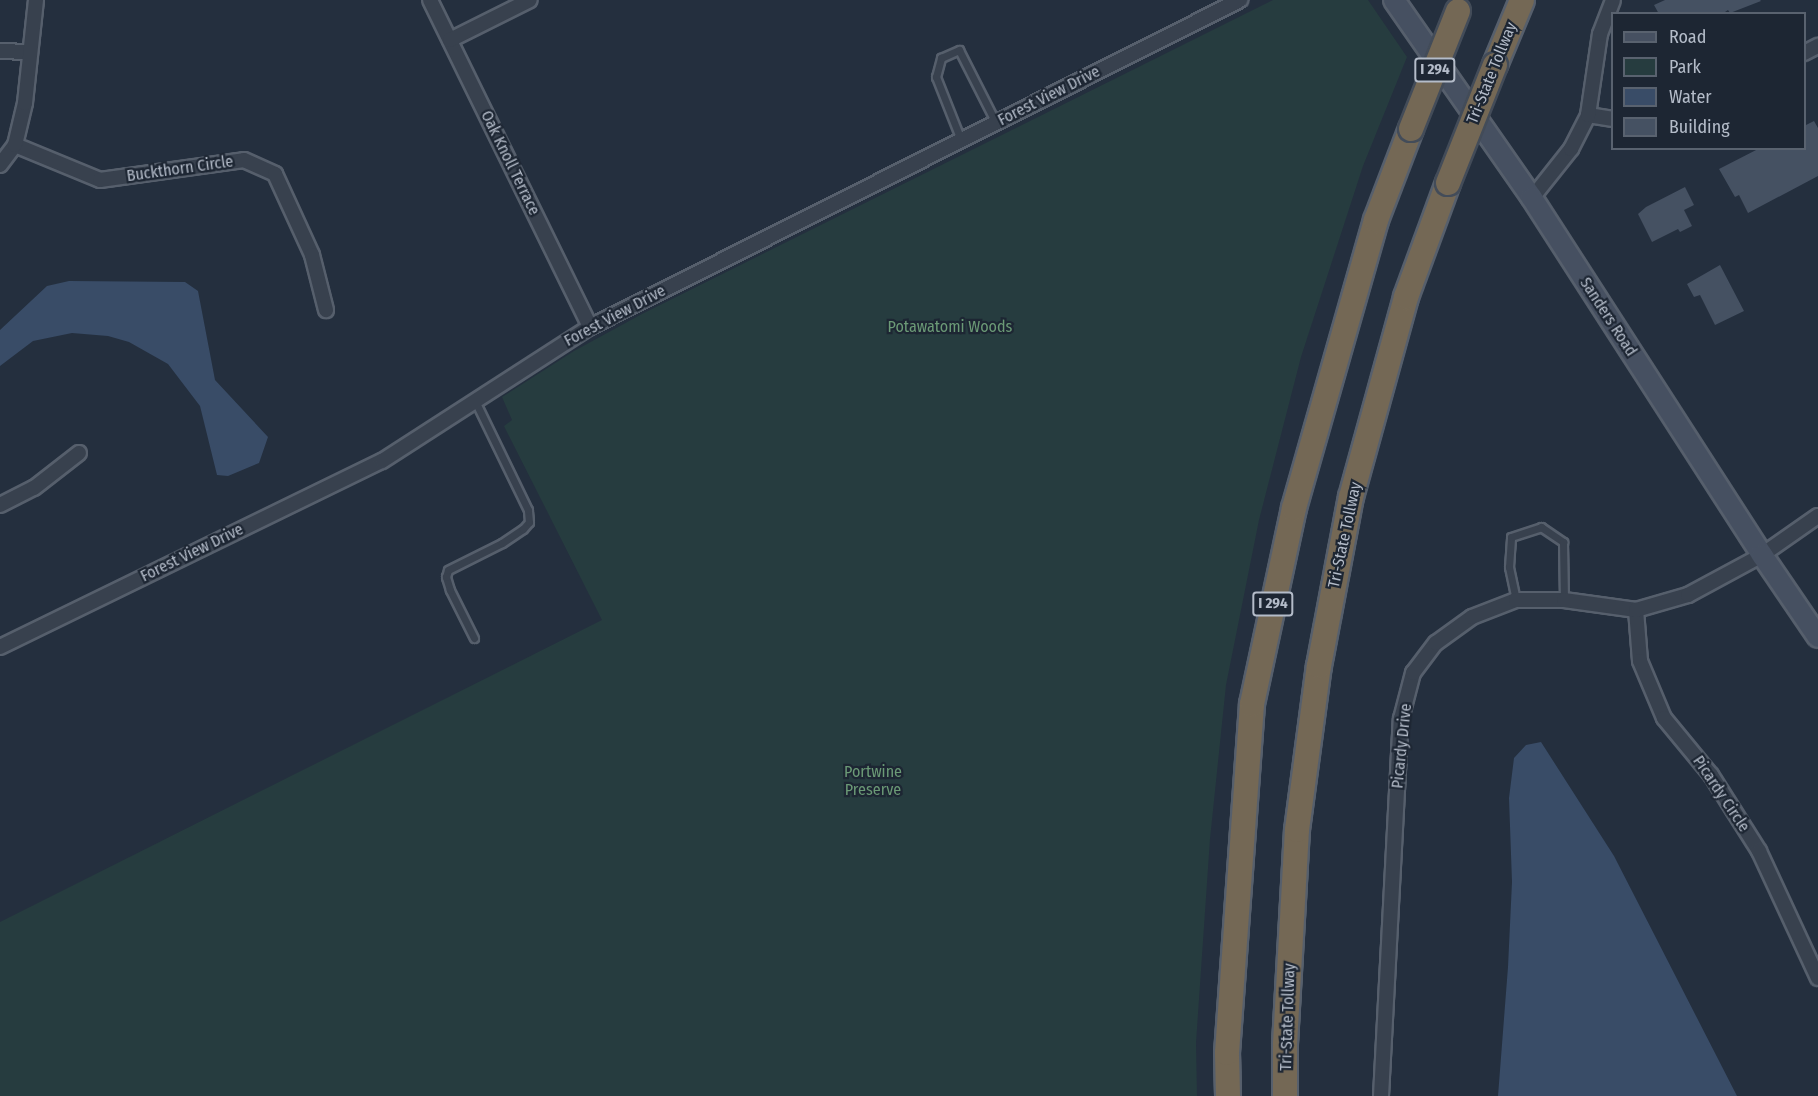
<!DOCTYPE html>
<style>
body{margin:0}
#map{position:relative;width:1818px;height:1096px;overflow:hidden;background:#242f3e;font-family:"Fira Sans Condensed",sans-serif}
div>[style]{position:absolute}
.green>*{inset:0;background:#263c3f}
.water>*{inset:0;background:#394c67}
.building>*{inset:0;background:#455162}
.roads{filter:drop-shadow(2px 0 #565f6c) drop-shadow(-2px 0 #565f6c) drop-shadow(0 2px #565f6c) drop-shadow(0 -2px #565f6c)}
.service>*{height:7px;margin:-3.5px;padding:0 3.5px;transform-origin:3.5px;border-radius:3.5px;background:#38414e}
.minor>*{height:14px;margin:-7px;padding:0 7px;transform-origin:7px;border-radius:7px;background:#38414e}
.secondary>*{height:20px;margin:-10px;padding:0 10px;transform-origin:10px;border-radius:10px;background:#465061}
.motorway>*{height:24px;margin:-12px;padding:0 12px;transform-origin:12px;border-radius:12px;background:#746855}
.bridges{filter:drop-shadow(2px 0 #434c59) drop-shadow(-2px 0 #434c59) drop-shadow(0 2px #434c59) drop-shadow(0 -2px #434c59)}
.motorway-bridge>*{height:24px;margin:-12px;padding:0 12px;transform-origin:12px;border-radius:12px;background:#746855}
span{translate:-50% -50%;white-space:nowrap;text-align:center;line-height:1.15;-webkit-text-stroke:4.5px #1d2633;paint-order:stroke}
.shield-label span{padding:2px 4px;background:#1d2633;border:2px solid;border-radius:4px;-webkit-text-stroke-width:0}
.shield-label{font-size:15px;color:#b4bcc9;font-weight:700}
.street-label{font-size:16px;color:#b4bcc9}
.park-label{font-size:16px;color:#6b9a76}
.legend{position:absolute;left:1611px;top:12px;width:195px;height:138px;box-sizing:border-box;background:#1d2633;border:2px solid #59626f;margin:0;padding:8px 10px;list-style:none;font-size:18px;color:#b4bcc9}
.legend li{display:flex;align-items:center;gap:12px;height:30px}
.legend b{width:30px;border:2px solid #59626f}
</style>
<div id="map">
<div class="green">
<div style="clip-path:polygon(1273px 0,1368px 0,1407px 57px,1363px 166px,1301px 357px,1259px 520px,1226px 685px,1210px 839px,1196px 1043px,1197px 1096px,0 1096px,0 922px,602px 620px,504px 426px,512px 420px,502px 397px,574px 351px,642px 314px)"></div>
</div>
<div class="water">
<div style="clip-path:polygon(69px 281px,185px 282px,198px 291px,215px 380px,268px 437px,259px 463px,228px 476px,217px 475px,200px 406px,168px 364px,129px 342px,108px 336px,72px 333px,33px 341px,0 366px,0 330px,47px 286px)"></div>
<div style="clip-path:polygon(1541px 742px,1614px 856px,1737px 1096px,1498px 1096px,1508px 967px,1512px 882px,1509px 798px,1514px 758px,1526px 745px)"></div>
</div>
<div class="building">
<div style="clip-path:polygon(1665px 0,1760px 0,1761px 1px,1730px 13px,1728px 10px,1722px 14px,1659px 14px,1654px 5px)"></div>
<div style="clip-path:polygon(1814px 121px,1818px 128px,1818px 176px,1748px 213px,1739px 195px,1735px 197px,1719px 169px,1760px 148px,1804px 148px,1804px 126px)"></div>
<div style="clip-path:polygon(1685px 187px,1694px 205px,1684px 210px,1692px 226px,1680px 232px,1678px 229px,1652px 242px,1638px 214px,1646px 207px)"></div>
<div style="clip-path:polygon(1720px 265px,1744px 311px,1715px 325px,1700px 295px,1694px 297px,1687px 284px)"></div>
</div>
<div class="roads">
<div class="service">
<div style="left:961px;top:140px;width:68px;rotate:-111.6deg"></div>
<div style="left:936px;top:77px;width:20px;rotate:-75deg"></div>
<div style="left:941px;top:58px;width:20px;rotate:-24deg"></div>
<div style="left:959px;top:50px;width:82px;rotate:63.1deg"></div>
<div style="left:1516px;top:600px;width:34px;rotate:-102deg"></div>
<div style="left:1509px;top:567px;width:30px;rotate:-86deg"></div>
<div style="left:1511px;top:537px;width:32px;rotate:-18deg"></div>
<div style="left:1541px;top:527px;width:27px;rotate:34deg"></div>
<div style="left:1563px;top:542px;width:58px;rotate:89deg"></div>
<div style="left:474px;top:638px;width:54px;rotate:-116.6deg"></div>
<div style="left:450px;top:590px;width:14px;rotate:-107deg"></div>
<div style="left:446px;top:577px;width:7px;rotate:-74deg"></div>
<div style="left:448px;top:570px;width:60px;rotate:-26.6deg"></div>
<div style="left:502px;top:543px;width:25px;rotate:-34deg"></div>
<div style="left:523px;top:529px;width:9px;rotate:-49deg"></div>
<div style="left:529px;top:522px;width:12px;rotate:-95deg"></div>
<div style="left:528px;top:510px;width:121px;rotate:-115.9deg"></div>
</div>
<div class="minor">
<div style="left:430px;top:0;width:364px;rotate:63.9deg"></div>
<div style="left:450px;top:40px;width:89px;rotate:-26.6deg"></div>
<div style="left:0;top:51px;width:29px;rotate:2deg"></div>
<div style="left:1804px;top:53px;width:16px;rotate:-27deg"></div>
<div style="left:1588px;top:115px;width:24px;rotate:9deg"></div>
<div style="left:15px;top:145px;width:92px;rotate:22.4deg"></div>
<div style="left:100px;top:180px;width:145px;rotate:-7.9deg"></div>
<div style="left:244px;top:160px;width:34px;rotate:24deg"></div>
<div style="left:275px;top:174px;width:89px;rotate:65.4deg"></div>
<div style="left:312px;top:255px;width:57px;rotate:75.7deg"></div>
<div style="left:0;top:165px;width:25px;rotate:-53deg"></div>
<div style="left:15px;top:145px;width:43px;rotate:-76.6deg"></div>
<div style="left:25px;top:103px;width:104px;rotate:-83.9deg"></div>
<div style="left:1532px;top:198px;width:63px;rotate:-51.5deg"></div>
<div style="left:1571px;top:149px;width:38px;rotate:-63deg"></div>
<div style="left:1588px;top:115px;width:82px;rotate:-81.6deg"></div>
<div style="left:1600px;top:34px;width:36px;rotate:-69deg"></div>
<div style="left:0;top:505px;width:38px;rotate:-27deg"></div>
<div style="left:34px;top:488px;width:57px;rotate:-37.9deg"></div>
<div style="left:1636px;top:610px;width:51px;rotate:85.5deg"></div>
<div style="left:1640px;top:661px;width:62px;rotate:67.2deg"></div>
<div style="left:1664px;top:718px;width:74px;rotate:50.5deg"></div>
<div style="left:1711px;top:775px;width:90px;rotate:57.7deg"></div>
<div style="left:1759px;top:851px;width:140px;rotate:65.1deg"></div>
<div style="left:0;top:647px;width:425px;rotate:-26deg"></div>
<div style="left:382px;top:461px;width:247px;rotate:-32.8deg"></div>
<div style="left:590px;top:327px;width:728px;rotate:-26.71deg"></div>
<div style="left:1381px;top:1096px;width:378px;rotate:-87deg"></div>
<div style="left:1401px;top:719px;width:48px;rotate:-75.4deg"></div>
<div style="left:1413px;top:673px;width:38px;rotate:-53deg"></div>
<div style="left:1436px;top:643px;width:44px;rotate:-35.8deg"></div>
<div style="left:1472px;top:617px;width:47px;rotate:-21.1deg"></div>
<div style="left:1516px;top:600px;width:48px"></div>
<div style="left:1564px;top:600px;width:73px;rotate:7.9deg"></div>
<div style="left:1636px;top:610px;width:54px;rotate:-16.1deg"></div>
<div style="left:1688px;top:595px;width:84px;rotate:-28.4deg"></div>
<div style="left:1762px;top:555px;width:68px;rotate:-34.9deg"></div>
</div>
<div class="secondary">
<div style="left:1394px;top:0;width:241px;rotate:55.1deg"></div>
<div style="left:1532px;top:198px;width:425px;rotate:57.2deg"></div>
<div style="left:1762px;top:555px;width:99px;rotate:55.7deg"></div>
</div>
<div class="motorway">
<div style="left:1495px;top:65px;width:70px;rotate:-67.4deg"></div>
<div style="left:1228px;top:1096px;width:43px;rotate:-91.3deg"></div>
<div style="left:1227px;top:1053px;width:350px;rotate:-85.9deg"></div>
<div style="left:1252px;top:704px;width:200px;rotate:-77.9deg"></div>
<div style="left:1294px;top:508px;width:299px;rotate:-74.1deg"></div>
<div style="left:1376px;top:220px;width:97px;rotate:-69deg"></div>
<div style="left:1285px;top:1096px;width:52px;rotate:-90deg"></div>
<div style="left:1285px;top:1044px;width:214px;rotate:-86.8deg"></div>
<div style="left:1297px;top:830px;width:165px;rotate:-82.4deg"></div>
<div style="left:1319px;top:666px;width:172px;rotate:-79.3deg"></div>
<div style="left:1351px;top:497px;width:207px;rotate:-74.6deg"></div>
<div style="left:1406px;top:297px;width:121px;rotate:-69.8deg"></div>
</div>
</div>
<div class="bridges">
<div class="motorway-bridge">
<div style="left:1411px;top:129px;width:127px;rotate:-68.3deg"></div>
<div style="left:1448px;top:183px;width:127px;rotate:-68.3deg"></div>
</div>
</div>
<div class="shield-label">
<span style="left:1435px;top:70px">I 294</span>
<span style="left:1273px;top:604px">I 294</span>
</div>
<div class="street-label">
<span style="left:1492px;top:73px;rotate:-68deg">Tri-State Tollway</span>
<span style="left:1049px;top:96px;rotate:-27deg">Forest View Drive</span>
<span style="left:510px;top:163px;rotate:64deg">Oak Knoll Terrace</span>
<span style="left:180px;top:169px;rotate:-8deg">Buckthorn Circle</span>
<span style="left:615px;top:316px;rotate:-28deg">Forest View Drive</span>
<span style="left:1608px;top:317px;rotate:57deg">Sanders Road</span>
<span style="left:1345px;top:535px;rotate:-78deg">Tri-State Tollway</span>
<span style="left:192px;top:553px;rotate:-26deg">Forest View Drive</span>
<span style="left:1402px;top:746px;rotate:-84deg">Picardy Drive</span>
<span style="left:1721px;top:794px;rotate:56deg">Picardy Circle</span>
<span style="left:1288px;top:1017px;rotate:-88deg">Tri-State Tollway</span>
</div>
<div class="park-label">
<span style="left:950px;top:327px">Potawatomi Woods</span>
<span style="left:873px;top:781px">Portwine<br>Preserve</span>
</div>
<ul class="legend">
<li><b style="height:8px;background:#465061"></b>Road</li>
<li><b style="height:16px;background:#263c3f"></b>Park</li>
<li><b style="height:16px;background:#394c67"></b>Water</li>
<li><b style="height:16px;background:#455162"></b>Building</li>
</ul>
</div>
